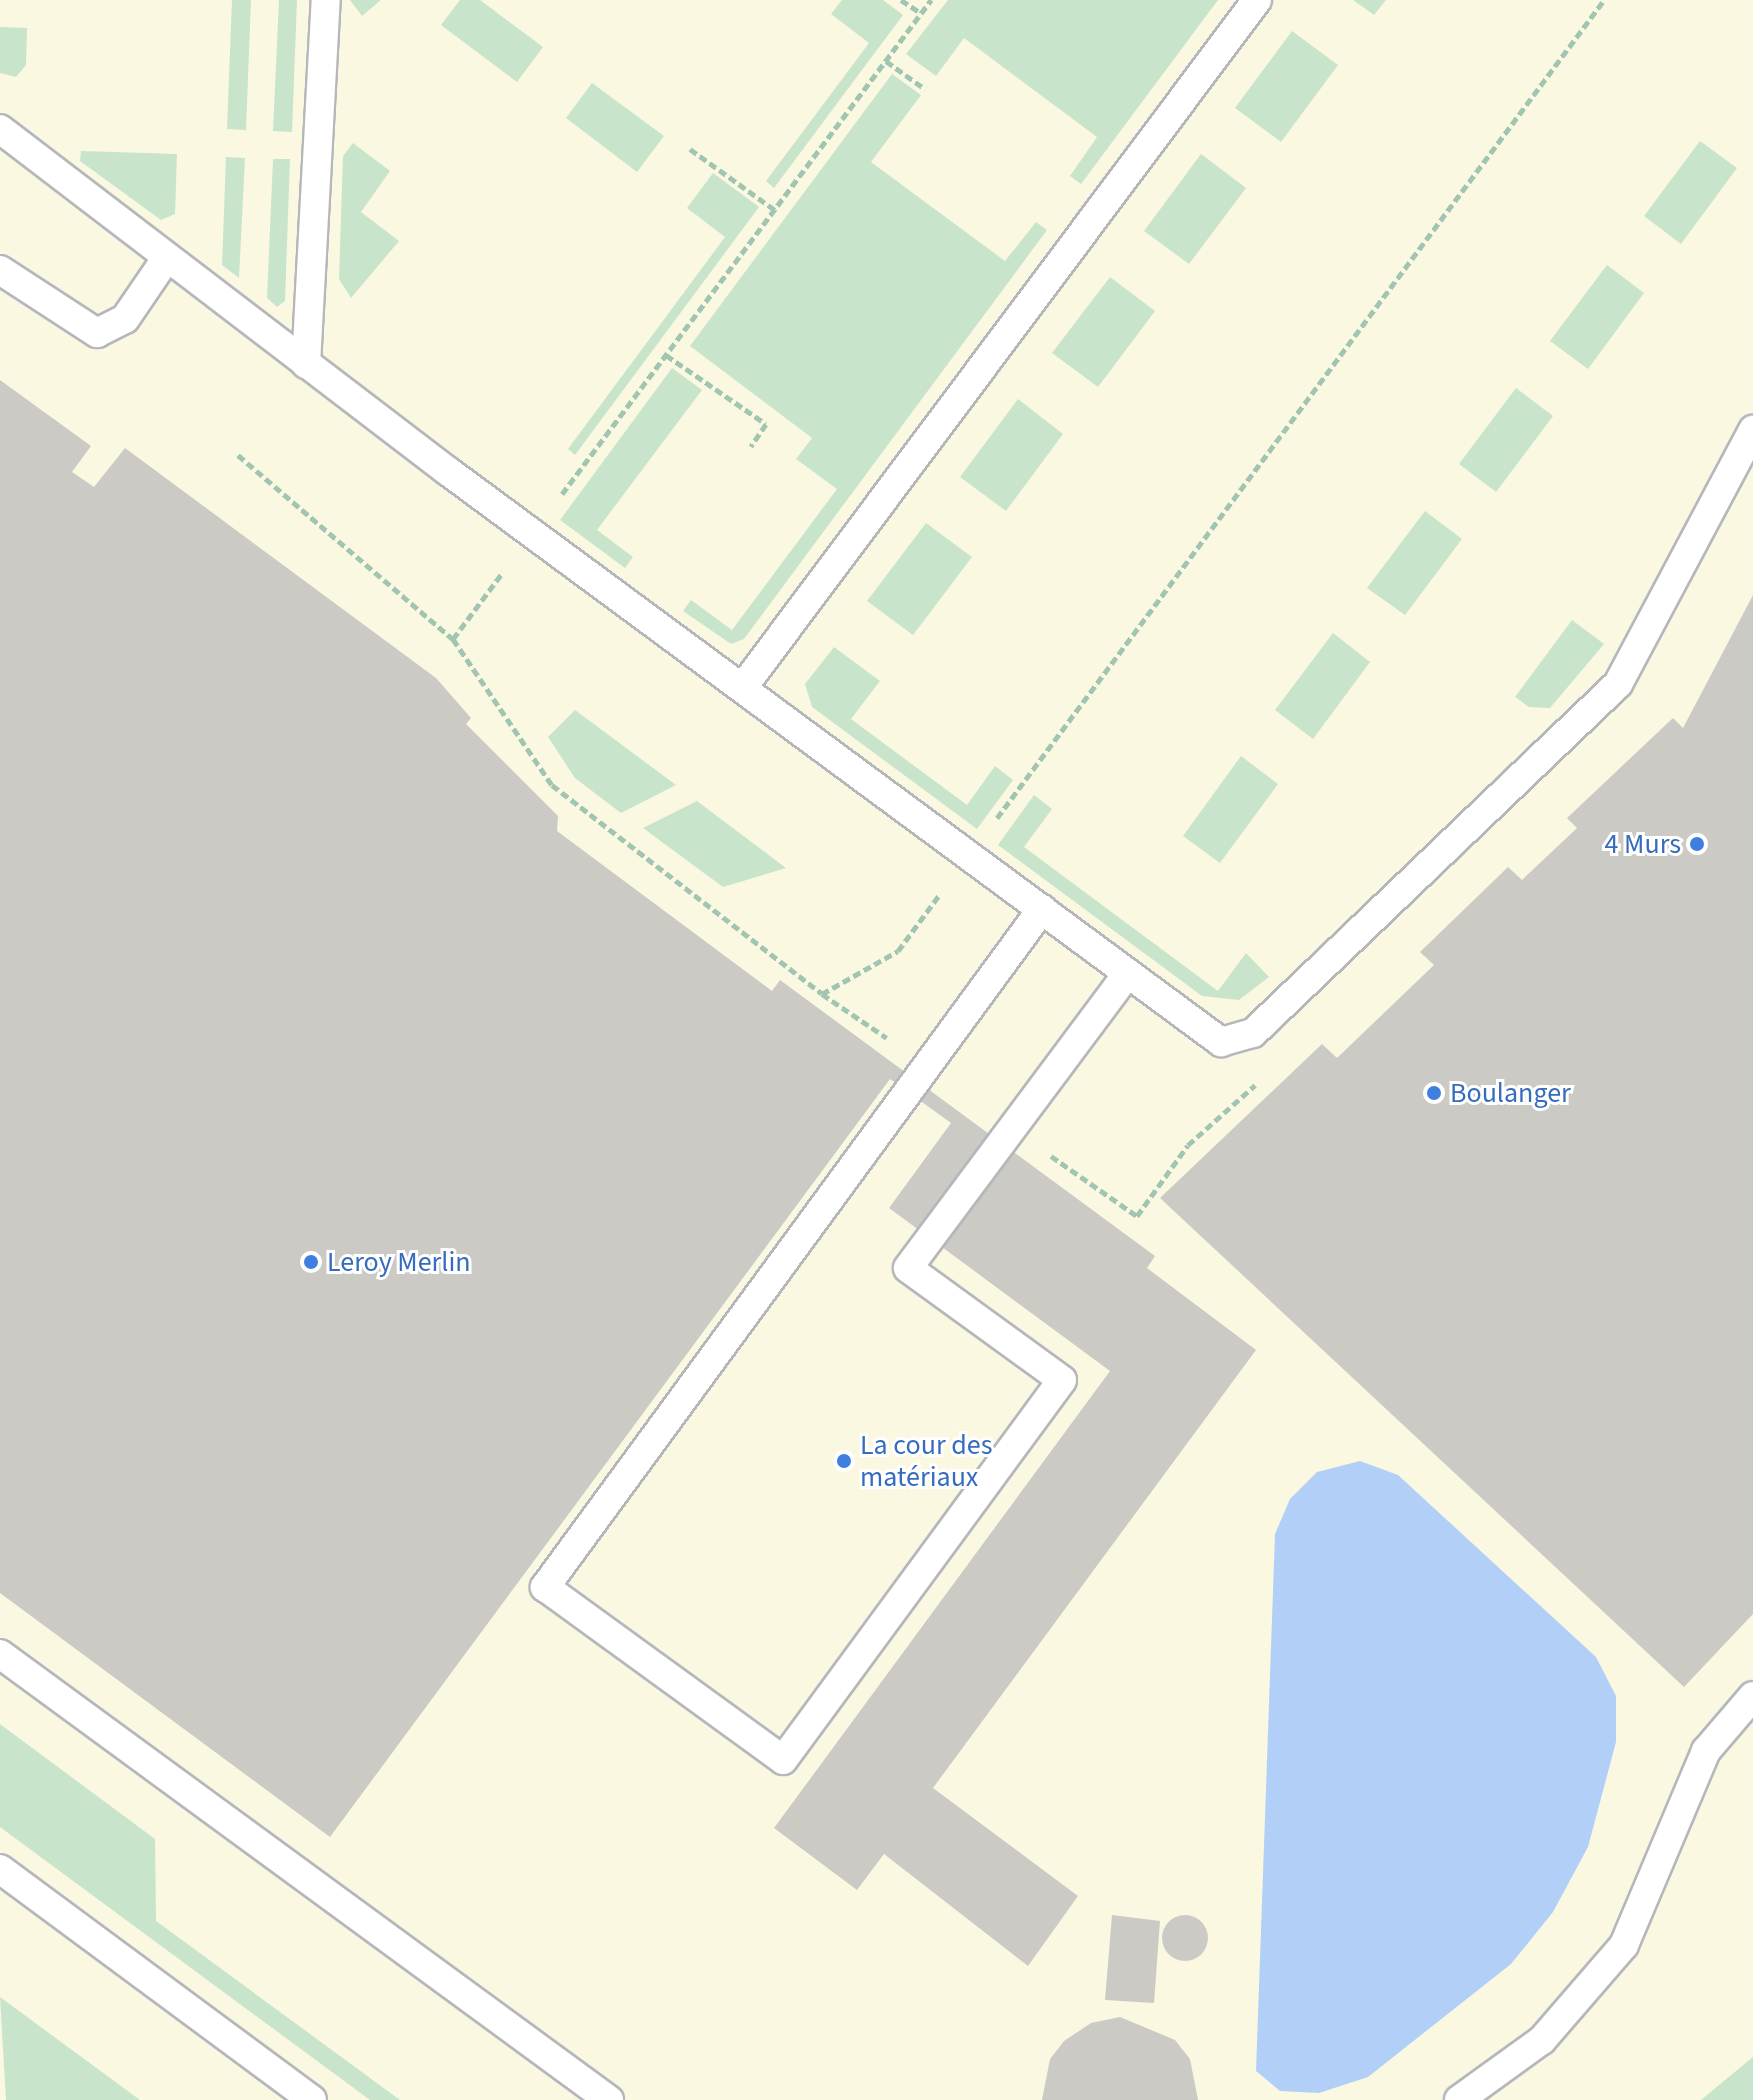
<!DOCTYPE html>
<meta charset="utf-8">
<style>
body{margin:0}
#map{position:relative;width:1753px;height:2100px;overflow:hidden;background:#f0efe8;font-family:"Source Sans 3",sans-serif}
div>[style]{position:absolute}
.commercial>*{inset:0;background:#fbf8e2}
.green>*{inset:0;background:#c8e4cb}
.water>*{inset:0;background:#b2d0f7}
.building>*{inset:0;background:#cccac5}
.round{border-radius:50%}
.path>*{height:5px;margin-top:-2.5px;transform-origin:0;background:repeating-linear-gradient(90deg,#a1c5b0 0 8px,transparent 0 12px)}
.roads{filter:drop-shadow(2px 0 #b5b7bb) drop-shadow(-2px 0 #b5b7bb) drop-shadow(0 2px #b5b7bb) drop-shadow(0 -2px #b5b7bb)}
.service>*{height:28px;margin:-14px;padding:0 14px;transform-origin:14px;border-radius:14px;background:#fff}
.dots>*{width:22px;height:22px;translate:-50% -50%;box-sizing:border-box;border:4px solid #fff;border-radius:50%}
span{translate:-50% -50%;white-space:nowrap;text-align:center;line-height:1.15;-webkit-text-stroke:6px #fff;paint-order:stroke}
.shop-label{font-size:28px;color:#366cbe}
.right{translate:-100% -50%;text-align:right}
.left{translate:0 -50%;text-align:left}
</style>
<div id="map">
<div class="commercial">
<div style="clip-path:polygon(0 0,1753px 0,1753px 2057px,1701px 2100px,0 2100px)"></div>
</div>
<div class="green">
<div style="clip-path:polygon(232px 0,251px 0,246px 130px,227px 129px)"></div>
<div style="clip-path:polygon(279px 0,297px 0,292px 132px,273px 131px)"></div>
<div style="clip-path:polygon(350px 0,381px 0,362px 16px)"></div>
<div style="clip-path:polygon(460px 0,480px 0,543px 47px,517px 82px,441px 25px)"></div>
<div style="clip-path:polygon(842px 0,883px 0,903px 15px,774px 188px,766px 181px,869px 43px,831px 14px)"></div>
<div style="clip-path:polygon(948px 0,1218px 0,1081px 184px,1070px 176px,1097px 137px,964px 38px,936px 76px,906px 54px)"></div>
<div style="clip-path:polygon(1353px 0,1386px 0,1374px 15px)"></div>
<div style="clip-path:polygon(0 27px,27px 28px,26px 65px,16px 77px,0 73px)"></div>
<div style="clip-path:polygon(1292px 31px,1338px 65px,1281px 142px,1235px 108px)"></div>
<div style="clip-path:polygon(892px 74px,921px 95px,871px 162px,1005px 261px,1036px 222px,1047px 230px,744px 639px,731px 644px,683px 611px,691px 600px,732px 630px,837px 489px,796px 459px,812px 438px,690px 346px)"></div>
<div style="clip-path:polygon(592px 83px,664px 136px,637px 172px,566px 118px)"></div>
<div style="clip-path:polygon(1700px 141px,1737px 168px,1681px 244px,1644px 216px)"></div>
<div style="clip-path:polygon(353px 143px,390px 171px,361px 212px,399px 241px,351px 298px,339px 279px,343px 156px)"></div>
<div style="clip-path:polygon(81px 151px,177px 154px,175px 214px,161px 220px,80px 161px)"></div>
<div style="clip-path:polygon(1201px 154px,1246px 188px,1189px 264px,1144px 231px)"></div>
<div style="clip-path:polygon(226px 157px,245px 158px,239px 278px,222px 265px)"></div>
<div style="clip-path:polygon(273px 159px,290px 159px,285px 301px,277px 307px,267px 298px)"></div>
<div style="clip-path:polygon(713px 173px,759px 207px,575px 455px,568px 449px,725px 237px,687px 208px)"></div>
<div style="clip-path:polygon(1607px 265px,1644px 293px,1588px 369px,1550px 341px)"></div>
<div style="clip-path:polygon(1110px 277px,1155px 311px,1098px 387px,1052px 353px)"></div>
<div style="clip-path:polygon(672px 368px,702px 390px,597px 530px,633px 557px,625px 568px,560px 520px)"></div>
<div style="clip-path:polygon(1516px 388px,1553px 416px,1496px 492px,1459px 464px)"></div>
<div style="clip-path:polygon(1018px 399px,1063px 434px,1006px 511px,960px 477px)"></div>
<div style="clip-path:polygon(1425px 511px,1462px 539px,1405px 615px,1367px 588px)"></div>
<div style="clip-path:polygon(926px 523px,972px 557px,913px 635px,867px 601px)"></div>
<div style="clip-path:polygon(1572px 620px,1604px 644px,1550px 708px,1529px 707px,1515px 697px)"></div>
<div style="clip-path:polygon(1333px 633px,1370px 662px,1313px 739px,1275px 710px)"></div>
<div style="clip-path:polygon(834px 647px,880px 681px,851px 719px,967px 805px,995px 766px,1013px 780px,977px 829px,812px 707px,805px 684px)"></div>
<div style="clip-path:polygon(575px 710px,676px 785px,621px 813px,575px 778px,548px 737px)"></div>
<div style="clip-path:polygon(1241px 756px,1278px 784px,1220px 863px,1183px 836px)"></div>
<div style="clip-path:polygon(1034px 795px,1052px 809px,1024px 847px,1218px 991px,1246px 953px,1269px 977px,1239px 1000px,1202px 996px,998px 845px)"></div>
<div style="clip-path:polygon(697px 801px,786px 868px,723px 887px,643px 828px)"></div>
<div style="clip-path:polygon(0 1724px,155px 1839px,156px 1921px,400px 2100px,370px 2100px,0 1827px)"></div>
<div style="clip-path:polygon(0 1997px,140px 2100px,6px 2100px)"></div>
<div style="clip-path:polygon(1753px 2057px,1753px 2100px,1701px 2100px)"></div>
</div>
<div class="water">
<div style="clip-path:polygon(1360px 1461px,1398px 1475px,1596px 1657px,1616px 1696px,1616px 1742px,1588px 1847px,1553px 1912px,1511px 1964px,1368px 2077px,1319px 2093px,1280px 2091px,1256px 2071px,1275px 1534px,1290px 1499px,1317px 1472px)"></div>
</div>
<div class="building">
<div style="clip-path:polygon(0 380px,91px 446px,72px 472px,94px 487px,125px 448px,436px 678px,471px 718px,466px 724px,558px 816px,557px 831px,772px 991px,780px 980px,1155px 1256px,1147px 1268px,1256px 1350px,933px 1788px,1078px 1896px,1028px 1966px,884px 1854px,857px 1890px,774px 1828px,1110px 1371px,889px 1208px,951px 1123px,890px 1079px,330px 1837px,0 1593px)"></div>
<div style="clip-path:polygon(1753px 595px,1753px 1614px,1684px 1687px,1160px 1198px,1322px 1044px,1337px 1058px,1434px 965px,1420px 952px,1508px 867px,1522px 880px,1577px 828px,1567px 818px,1673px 718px,1683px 728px)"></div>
<div style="clip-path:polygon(1112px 1915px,1160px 1921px,1154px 2003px,1105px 2000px)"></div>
<div class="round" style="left:1162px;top:1915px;width:46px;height:46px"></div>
<div style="clip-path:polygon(1120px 2017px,1175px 2040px,1190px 2059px,1198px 2100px,1042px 2100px,1050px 2059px,1064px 2041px,1091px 2023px)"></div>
</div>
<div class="path">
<div style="left:901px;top:0;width:24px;rotate:33deg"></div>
<div style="left:886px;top:61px;width:48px;rotate:35.7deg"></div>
<div style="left:690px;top:149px;width:105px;rotate:35.7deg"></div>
<div style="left:666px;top:355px;width:121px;rotate:34.6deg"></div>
<div style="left:766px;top:424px;width:27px;rotate:124deg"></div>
<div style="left:238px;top:455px;width:283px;rotate:40.6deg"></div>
<div style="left:453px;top:639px;width:176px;rotate:55.9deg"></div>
<div style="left:552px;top:785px;width:341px;rotate:37.7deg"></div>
<div style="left:822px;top:994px;width:87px;rotate:-29.5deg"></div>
<div style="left:898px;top:951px;width:71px;rotate:-53.6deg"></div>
<div style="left:562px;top:494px;width:617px;rotate:-53.24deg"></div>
<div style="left:453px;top:639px;width:84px;rotate:-53.3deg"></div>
<div style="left:997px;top:818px;width:1019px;rotate:-53.42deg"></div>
<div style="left:822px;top:994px;width:78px;rotate:34.1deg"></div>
<div style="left:1051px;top:1156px;width:105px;rotate:34.9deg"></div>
<div style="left:1137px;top:1216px;width:87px;rotate:-54.3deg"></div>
<div style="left:1188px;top:1145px;width:90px;rotate:-41.8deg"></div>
</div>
<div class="roads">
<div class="service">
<div style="left:0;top:129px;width:565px;rotate:37.38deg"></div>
<div style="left:449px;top:472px;width:960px;rotate:36.44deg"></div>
<div style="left:1221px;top:1042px;width:33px;rotate:-16deg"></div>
<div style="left:1253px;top:1033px;width:505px;rotate:-43.72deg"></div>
<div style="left:1618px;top:684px;width:288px;rotate:-62deg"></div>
<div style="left:0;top:270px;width:116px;rotate:33deg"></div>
<div style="left:97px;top:333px;width:31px;rotate:-27deg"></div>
<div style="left:125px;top:319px;width:73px;rotate:-55.7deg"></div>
<div style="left:306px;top:364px;width:365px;rotate:-86.9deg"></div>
<div style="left:743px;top:687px;width:858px;rotate:-53.2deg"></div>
<div style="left:1042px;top:909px;width:841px;rotate:126.24deg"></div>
<div style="left:545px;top:1587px;width:294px;rotate:36deg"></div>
<div style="left:783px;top:1760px;width:471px;rotate:-53.7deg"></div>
<div style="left:1062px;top:1380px;width:190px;rotate:-144deg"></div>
<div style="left:908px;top:1268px;width:367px;rotate:-53.3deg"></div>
<div style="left:0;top:1654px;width:755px;rotate:36.22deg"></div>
<div style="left:0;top:1869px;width:388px;rotate:36.5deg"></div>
<div style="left:1459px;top:2100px;width:102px;rotate:-35.9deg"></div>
<div style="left:1542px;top:2040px;width:125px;rotate:-49.2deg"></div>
<div style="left:1624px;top:1945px;width:211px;rotate:-67.1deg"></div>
<div style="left:1706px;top:1751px;width:72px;rotate:-49.5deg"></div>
</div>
</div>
<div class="dots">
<div style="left:1697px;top:844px;background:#3f7fe0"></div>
<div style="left:1434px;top:1093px;background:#3f7fe0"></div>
<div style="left:311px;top:1262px;background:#3f7fe0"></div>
<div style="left:844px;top:1461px;background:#3f7fe0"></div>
</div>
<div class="shop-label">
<span class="right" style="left:1681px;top:844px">4 Murs</span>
<span class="left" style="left:1450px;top:1093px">Boulanger</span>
<span class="left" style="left:327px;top:1262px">Leroy Merlin</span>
<span class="left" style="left:860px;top:1461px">La cour des<br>matériaux</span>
</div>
</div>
